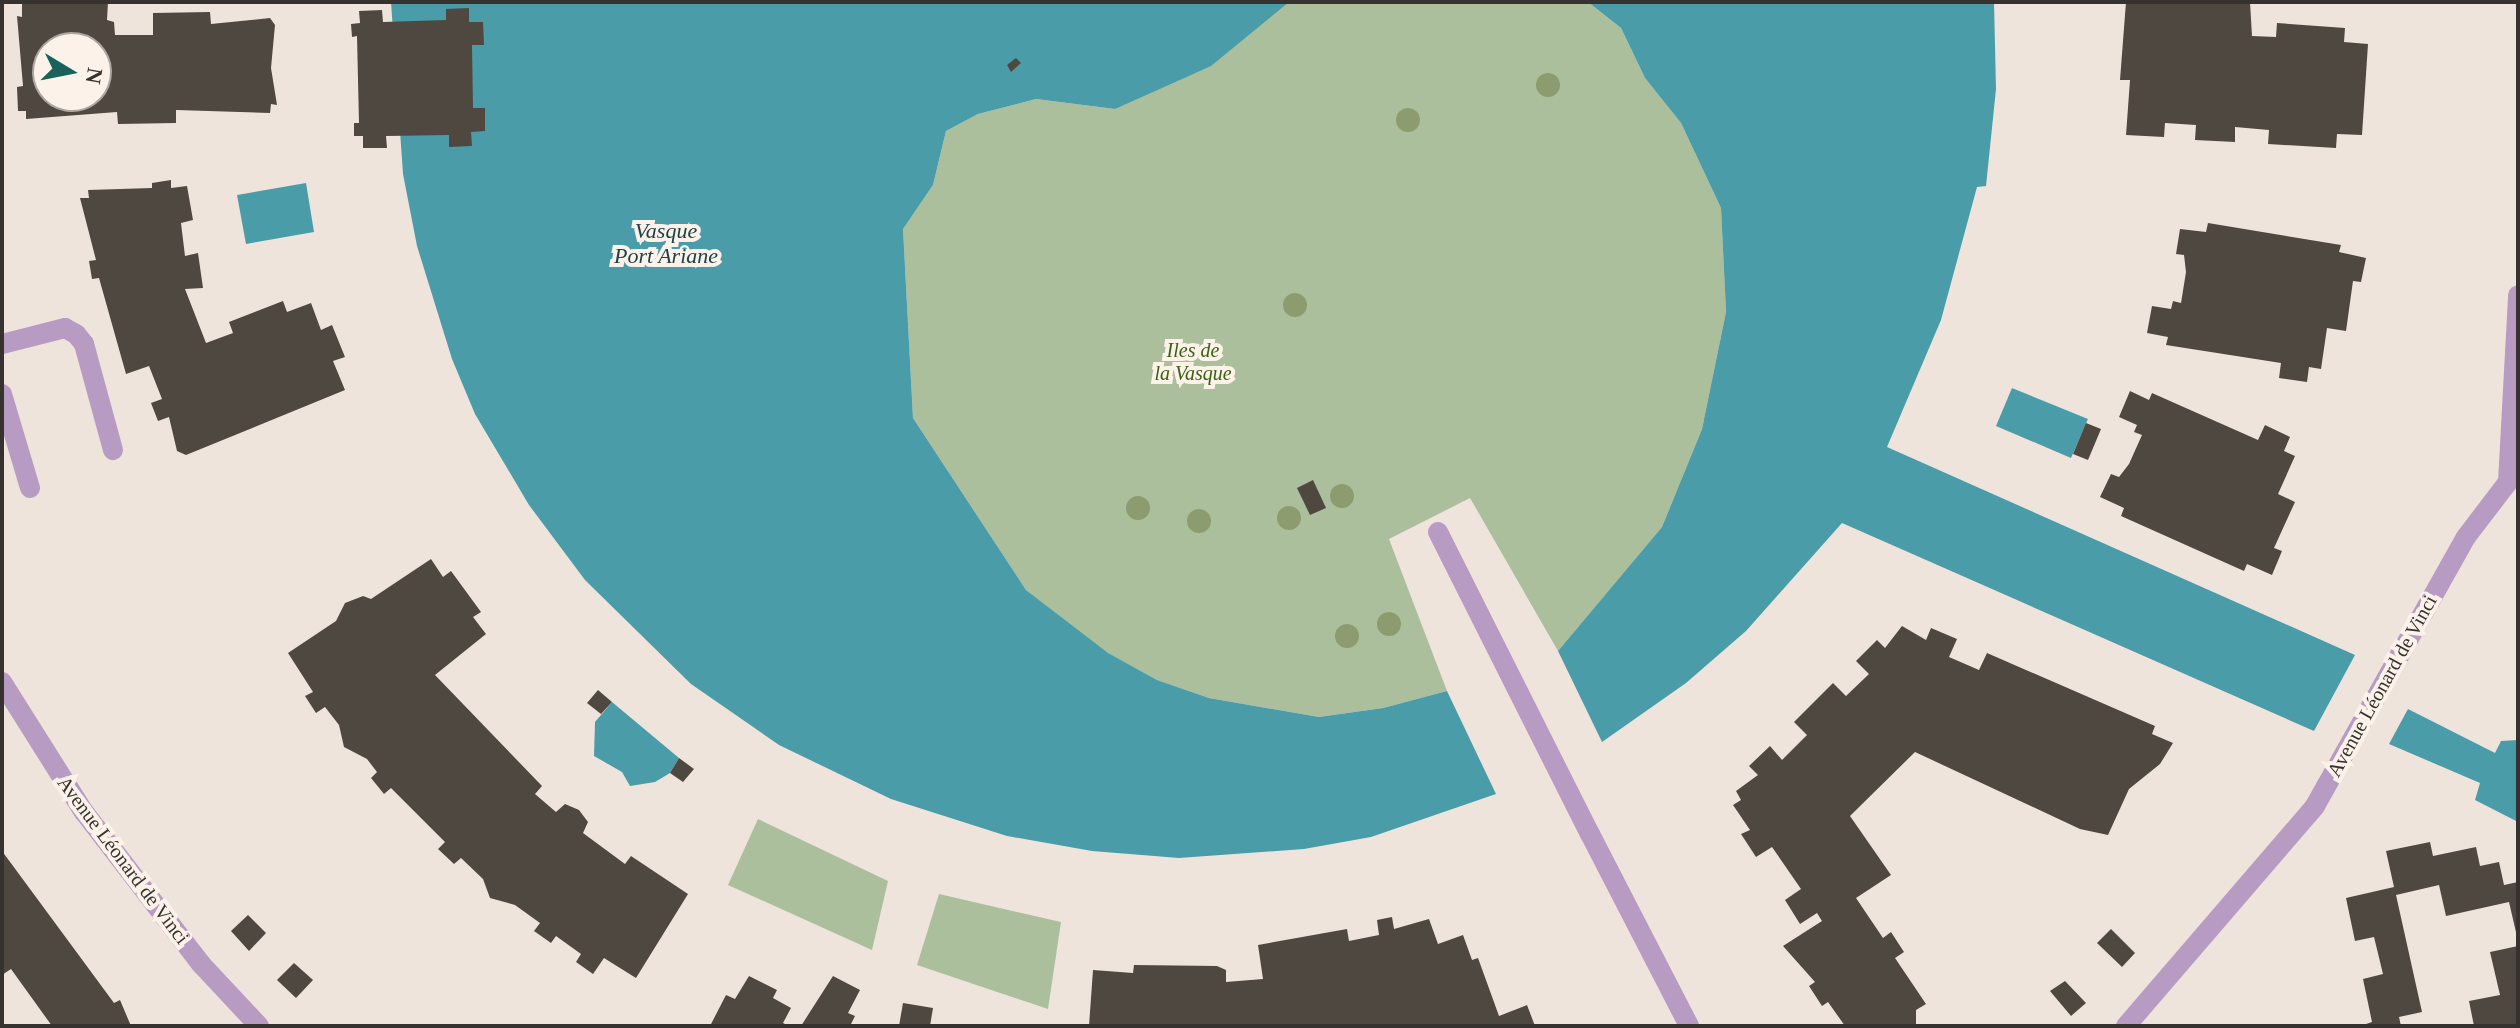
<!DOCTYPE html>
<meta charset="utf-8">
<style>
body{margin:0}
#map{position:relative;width:2520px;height:1028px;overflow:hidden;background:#efe4dc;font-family:Georgia,serif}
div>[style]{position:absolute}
.green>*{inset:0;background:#abbf9d}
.water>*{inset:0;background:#4a9ca9}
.building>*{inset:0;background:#4f4840}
.lane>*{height:20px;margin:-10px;padding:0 10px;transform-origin:10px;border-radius:10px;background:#b89bc2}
.street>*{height:20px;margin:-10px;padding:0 10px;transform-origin:10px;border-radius:10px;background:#b89bc2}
.trees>*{width:24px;height:24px;margin:-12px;border-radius:50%;background:#8c9c6e}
span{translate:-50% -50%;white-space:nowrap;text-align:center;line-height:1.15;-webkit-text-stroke:8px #fcf2e9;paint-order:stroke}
.park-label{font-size:20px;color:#3b6114;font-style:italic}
.street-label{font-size:20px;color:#36322f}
.water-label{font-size:22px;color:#1c4248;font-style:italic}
.frame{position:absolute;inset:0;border:4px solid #36322f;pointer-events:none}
.north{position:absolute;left:32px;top:32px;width:80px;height:80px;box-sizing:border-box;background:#fcf2e9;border:2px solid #ada59f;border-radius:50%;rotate:100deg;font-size:22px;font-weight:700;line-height:32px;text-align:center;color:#36322f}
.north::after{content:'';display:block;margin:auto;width:28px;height:36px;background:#17635c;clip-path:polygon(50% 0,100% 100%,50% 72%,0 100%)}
</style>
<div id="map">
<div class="green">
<div style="clip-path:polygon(1289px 2px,1588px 2px,1621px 28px,1645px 78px,1681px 123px,1721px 208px,1726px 312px,1702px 429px,1662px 527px,1558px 651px,1470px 498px,1389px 539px,1447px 691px,1383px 708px,1319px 717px,1209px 698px,1157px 680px,1107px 653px,1026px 590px,913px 418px,903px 229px,933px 185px,946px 131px,978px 114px,1036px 99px,1115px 109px)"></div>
<div style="clip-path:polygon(758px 819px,888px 881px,872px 950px,728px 885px)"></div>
<div style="clip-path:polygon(939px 894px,1061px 922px,1048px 1009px,917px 965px)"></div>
</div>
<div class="water">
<div style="clip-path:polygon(391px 2px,1289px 2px,1211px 66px,1115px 109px,1036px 99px,978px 114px,946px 131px,933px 185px,903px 229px,913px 418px,1026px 590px,1108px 653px,1157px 680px,1209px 698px,1319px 717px,1383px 708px,1447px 691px,1496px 794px,1371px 837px,1304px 849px,1179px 858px,1092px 851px,1007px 836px,891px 799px,779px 745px,691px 684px,585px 580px,529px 505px,475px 414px,452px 359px,417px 246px,403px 174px)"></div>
<div style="clip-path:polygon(1588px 2px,1994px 2px,1996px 89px,1986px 186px,1977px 187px,1941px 320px,1887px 447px,2355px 655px,2314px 731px,1842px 523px,1746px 631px,1686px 683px,1602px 742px,1558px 651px,1662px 527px,1702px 429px,1726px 312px,1721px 208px,1681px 123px,1645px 78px,1621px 28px)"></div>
<div style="clip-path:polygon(306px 183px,314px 232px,246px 244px,237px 195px)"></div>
<div style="clip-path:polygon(2012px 388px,2088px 419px,2071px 458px,1996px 426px)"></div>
<div style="clip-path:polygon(612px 702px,679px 758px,670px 773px,655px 782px,630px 786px,622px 772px,594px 756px,595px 722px)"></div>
<div style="clip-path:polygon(2408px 709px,2495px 753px,2501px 741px,2518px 740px,2518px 822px,2475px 800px,2480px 783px,2389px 744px)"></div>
</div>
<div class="building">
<div style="clip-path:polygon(evenodd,22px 2px,108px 2px,107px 20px,114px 22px,115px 35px,153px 35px,153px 13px,210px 12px,211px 24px,270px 18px,275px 25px,271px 68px,277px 105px,271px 104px,270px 113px,176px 110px,176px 123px,118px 124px,117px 112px,26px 119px,26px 111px,18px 111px,17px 87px,23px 86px,17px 16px,22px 17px,22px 2px,48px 48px,96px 48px,96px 96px,48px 96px,48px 48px)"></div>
<div style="clip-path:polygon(2126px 2px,2250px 2px,2252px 36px,2276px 37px,2277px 23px,2345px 28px,2344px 42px,2368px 44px,2362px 135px,2337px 134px,2336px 148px,2268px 144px,2269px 130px,2235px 127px,2235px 142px,2195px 140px,2196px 125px,2165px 123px,2164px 137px,2126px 135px,2130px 80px,2120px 80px)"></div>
<div style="clip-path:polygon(469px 8px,469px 22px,483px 22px,484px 45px,472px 45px,473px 108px,485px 108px,485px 131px,471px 132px,472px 146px,449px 147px,449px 135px,386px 136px,387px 148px,363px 148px,363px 136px,354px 136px,354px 123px,359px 123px,357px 36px,352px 37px,351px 24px,360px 23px,359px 11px,382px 10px,383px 22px,446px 20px,446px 9px)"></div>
<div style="clip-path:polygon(1016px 58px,1021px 63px,1011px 72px,1007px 65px)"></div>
<div style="clip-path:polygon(171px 180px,171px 188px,187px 186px,193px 220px,181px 223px,185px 256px,198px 253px,203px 288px,185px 289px,206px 343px,233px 333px,229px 322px,283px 301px,287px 312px,311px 303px,321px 330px,332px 325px,345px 357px,333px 361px,345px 390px,186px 455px,177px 451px,169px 417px,158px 421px,151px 403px,162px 399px,149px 366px,126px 374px,99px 278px,92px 279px,89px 261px,96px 260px,80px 198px,89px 198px,88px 190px,152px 188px,152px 183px)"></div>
<div style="clip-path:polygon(2208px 223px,2341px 245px,2339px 252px,2366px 258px,2361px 282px,2353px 281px,2346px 331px,2327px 328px,2321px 369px,2309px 367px,2307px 382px,2279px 378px,2281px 363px,2166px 345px,2168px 337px,2147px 333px,2152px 306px,2171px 309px,2173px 301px,2181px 303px,2186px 272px,2184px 255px,2176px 254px,2180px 229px,2206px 232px)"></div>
<div style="clip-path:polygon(2130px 391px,2149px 400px,2152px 393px,2258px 440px,2265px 425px,2290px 437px,2284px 451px,2295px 456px,2278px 494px,2295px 502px,2274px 548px,2282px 551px,2272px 575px,2247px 564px,2244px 571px,2121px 516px,2124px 508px,2100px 497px,2111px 474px,2119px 477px,2129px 464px,2142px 435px,2134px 432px,2137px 425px,2119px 417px)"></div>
<div style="clip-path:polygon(2086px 423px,2101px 429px,2088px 460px,2073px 454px)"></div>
<div style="clip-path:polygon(1313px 480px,1326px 508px,1310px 515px,1297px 488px)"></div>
<div style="clip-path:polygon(431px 559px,443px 577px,451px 571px,481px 612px,473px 617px,486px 634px,435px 675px,542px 786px,535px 794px,556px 812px,565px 804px,579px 810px,588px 822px,583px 833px,625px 864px,631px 856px,688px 894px,636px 978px,604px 958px,593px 974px,576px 962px,581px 954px,556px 936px,551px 943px,534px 931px,540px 923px,515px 905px,490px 898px,483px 879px,461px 858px,454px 864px,438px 849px,445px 842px,391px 788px,384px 794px,371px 778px,377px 772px,367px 759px,344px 747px,339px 725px,325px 707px,316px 713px,305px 696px,313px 692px,288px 653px,336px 621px,345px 603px,363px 596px,371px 599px)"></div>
<div style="clip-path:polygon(1902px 626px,1926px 640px,1931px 628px,1957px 639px,1949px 657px,1979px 670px,1987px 653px,2155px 726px,2152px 734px,2173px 743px,2160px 764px,2129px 789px,2108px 835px,2080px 829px,1915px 752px,1850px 816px,1891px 875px,1856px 898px,1883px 938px,1891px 932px,1904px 952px,1895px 958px,1926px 1004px,1916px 1010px,1916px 1026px,1845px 1026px,1828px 1002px,1822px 1006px,1809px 986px,1815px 982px,1783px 946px,1822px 921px,1817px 913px,1800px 924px,1785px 900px,1801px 889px,1772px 847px,1756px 857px,1741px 834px,1750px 830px,1733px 805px,1741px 800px,1736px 791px,1758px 775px,1749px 766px,1770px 746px,1782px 760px,1807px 735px,1794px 722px,1833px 683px,1846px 696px,1869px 674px,1856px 661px,1877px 640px,1885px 648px)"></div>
<div style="clip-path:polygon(598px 690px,612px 702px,601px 714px,587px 703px)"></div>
<div style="clip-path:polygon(679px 758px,694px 769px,683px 782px,670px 773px)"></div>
<div style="clip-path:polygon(2430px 842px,2433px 856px,2476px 847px,2480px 866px,2499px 862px,2504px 885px,2518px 882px,2518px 941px,2509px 902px,2446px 916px,2439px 885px,2396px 895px,2422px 1012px,2399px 1017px,2401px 1026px,2360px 1026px,2372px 1022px,2363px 979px,2383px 974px,2374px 937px,2355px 941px,2346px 898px,2394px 887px,2386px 851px)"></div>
<div style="clip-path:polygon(2px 851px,114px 1003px,120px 1000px,131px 1026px,52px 1026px,11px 969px,2px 975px)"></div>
<div style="clip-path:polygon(248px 915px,266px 933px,249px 951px,231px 931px)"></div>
<div style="clip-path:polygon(1392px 917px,1394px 929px,1429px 919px,1438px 944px,1463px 935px,1472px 960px,1478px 958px,1499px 1016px,1527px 1005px,1535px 1026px,1089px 1026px,1093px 970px,1133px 973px,1134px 965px,1217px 966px,1226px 970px,1226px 982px,1263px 979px,1258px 945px,1347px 929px,1349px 941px,1379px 935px,1377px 920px)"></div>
<div style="clip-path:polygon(2111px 929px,2135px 953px,2122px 967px,2097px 943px)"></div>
<div style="clip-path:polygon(2518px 946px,2518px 1026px,2474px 1026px,2469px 1001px,2500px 995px,2490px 952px)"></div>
<div style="clip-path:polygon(294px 963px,313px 980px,296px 998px,277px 980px)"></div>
<div style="clip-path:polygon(749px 976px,777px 990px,773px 998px,791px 1008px,783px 1023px,789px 1026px,710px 1026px,726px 995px,735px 999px)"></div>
<div style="clip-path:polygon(833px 976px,860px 990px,848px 1013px,855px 1016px,850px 1026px,801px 1026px)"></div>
<div style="clip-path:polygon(2065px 981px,2086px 1003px,2071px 1016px,2050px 991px)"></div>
<div style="clip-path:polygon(903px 1003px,933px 1008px,930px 1026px,899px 1026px)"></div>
</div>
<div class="lane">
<div style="left:2px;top:344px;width:65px;rotate:-14.3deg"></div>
<div style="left:65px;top:328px;width:13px;rotate:29deg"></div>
<div style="left:76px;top:334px;width:13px;rotate:51deg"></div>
<div style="left:84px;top:344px;width:110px;rotate:74.7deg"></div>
<div style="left:2px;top:394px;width:98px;rotate:73.4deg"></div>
<div style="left:1438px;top:532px;width:338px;rotate:63.3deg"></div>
</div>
<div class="street">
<div style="left:2px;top:682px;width:154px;rotate:57.8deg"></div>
<div style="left:84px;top:812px;width:192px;rotate:52.4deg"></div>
<div style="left:201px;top:964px;width:85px;rotate:46.9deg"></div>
<div style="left:1590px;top:834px;width:216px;rotate:62.7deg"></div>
<div style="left:2126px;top:1026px;width:290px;rotate:-49.3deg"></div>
<div style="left:2315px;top:806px;width:308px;rotate:-60.7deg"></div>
<div style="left:2466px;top:537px;width:69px;rotate:-52.6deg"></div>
<div style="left:2508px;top:482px;width:187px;rotate:-86.9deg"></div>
</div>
<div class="trees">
<div style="left:1548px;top:85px"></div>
<div style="left:1408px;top:120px"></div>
<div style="left:1295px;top:305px"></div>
<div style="left:1342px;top:496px"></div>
<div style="left:1138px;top:508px"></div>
<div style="left:1289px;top:518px"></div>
<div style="left:1199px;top:521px"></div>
<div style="left:1389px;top:624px"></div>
<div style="left:1347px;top:636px"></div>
</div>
<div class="park-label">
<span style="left:1193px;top:362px">Iles de<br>la Vasque</span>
</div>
<div class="street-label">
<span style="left:2382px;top:686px;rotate:-61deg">Avenue Léonard de Vinci</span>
<span style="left:123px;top:860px;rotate:53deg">Avenue Léonard de Vinci</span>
</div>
<div class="water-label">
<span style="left:666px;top:243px">Vasque<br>Port Ariane</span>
</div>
<div class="frame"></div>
<div class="north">N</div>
</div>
